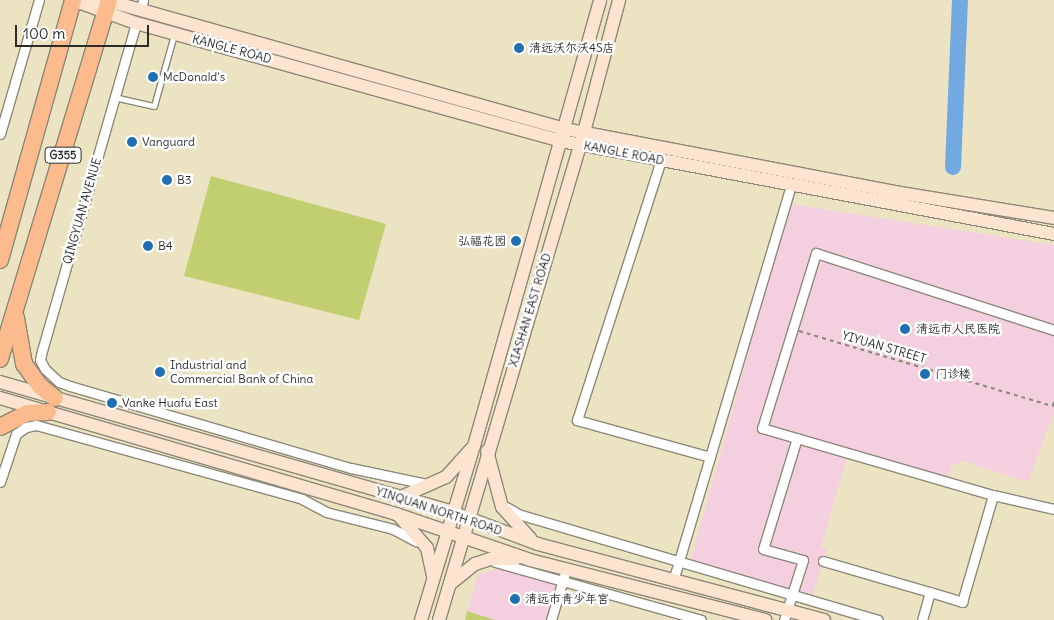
<!DOCTYPE html>
<meta charset="utf-8">
<style>
body{margin:0}
#map{position:relative;width:1054px;height:620px;overflow:hidden;background:#ece3c3;font-family:Delius,"LXGW WenKai TC",sans-serif}
div>[style]{position:absolute}
.built>*{inset:0;background:#f3cfdf}
.green>*{inset:0;background:#c1cf71}
.river>*{height:16px;margin:-8px;padding:0 8px;transform-origin:8px;border-radius:8px;background:#72a9e0}
.path>*{height:2px;margin-top:-1px;transform-origin:0;background:repeating-linear-gradient(90deg,#8c8777 0 4px,transparent 0 8px)}
.roads{filter:drop-shadow(1px 0 #8c8777) drop-shadow(-1px 0 #8c8777) drop-shadow(0 1px #8c8777) drop-shadow(0 -1px #8c8777)}
.lane>*{height:4.5px;margin:-2.25px;padding:0 2.25px;transform-origin:2.25px;border-radius:2.25px;background:#fff}
.street>*{height:9px;margin:-4.5px;padding:0 4.5px;transform-origin:4.5px;border-radius:4.5px;background:#fff}
.secondary>*{height:12px;margin:-6px;padding:0 6px;transform-origin:6px;border-radius:6px;background:#fde4d1}
.highway>*{height:16px;margin:-8px;padding:0 8px;transform-origin:8px;border-radius:8px;background:#fbbb8c}
.dots>*{width:14px;height:14px;translate:-50% -50%;box-sizing:border-box;border:2px solid #fff;border-radius:50%}
span{translate:-50% -50%;white-space:nowrap;text-align:center;line-height:1.15;-webkit-text-stroke:5px #fff;paint-order:stroke}
.shield-label span{padding:1px 4px;background:#fff;border:1px solid;border-radius:4px;-webkit-text-stroke-width:0}
.shield-label{font-size:11px;color:#2b2b2b;font-weight:700}
.poi-label{font-size:12px;color:#2b2b2b}
.left{translate:0 -50%;text-align:left}
.right{translate:-100% -50%;text-align:right}
.street-label{font-size:12px;color:#2b2b2b}
.scale{position:absolute;left:15px;top:25px;width:134px;height:22px;box-sizing:border-box;border:2px solid #2b2b2b;border-top:0;padding-left:6px;font-size:15px;line-height:18px;white-space:nowrap;color:#2b2b2b;-webkit-text-stroke:4px #fff;paint-order:stroke}
</style>
<div id="map">
<div class="built">
<div style="clip-path:polygon(790px 204px,1054px 245px,1054px 412px,1028px 482px,963px 461px,952px 465px,945px 486px,847px 457px,821px 547px,827px 549px,812px 597px,690px 563px)"></div>
<div style="clip-path:polygon(499px 569px,563px 587px,554px 620px,465px 620px,478px 574px)"></div>
</div>
<div class="green">
<div style="clip-path:polygon(211px 176px,386px 224px,359px 320px,184px 276px)"></div>
<div style="clip-path:polygon(467px 611px,495px 620px,465px 620px)"></div>
</div>
<div class="river">
<div style="left:953px;top:167px;width:167px;rotate:-87.6deg"></div>
</div>
<div class="path">
<div style="left:799px;top:331px;width:265px;rotate:16.5deg"></div>
<div style="left:1053px;top:406px;width:5px;rotate:-79deg"></div>
</div>
<div class="roads">
<div class="lane">
<div style="left:114px;top:97px;width:41px;rotate:12.7deg"></div>
<div style="left:154px;top:106px;width:74px;rotate:-74.3deg"></div>
</div>
<div class="street">
<div style="left:141px;top:10px;width:10px;rotate:-79deg"></div>
<div style="left:136px;top:23px;width:340px;rotate:106deg"></div>
<div style="left:42px;top:350px;width:10px;rotate:101deg"></div>
<div style="left:40px;top:360px;width:10px;rotate:61deg"></div>
<div style="left:45px;top:369px;width:19px;rotate:43deg"></div>
<div style="left:59px;top:382px;width:12px;rotate:20deg"></div>
<div style="left:70px;top:386px;width:293px;rotate:16.3deg"></div>
<div style="left:351px;top:468px;width:77px;rotate:12deg"></div>
<div style="left:0;top:134px;width:140px;rotate:-73.8deg"></div>
<div style="left:661px;top:160px;width:273px;rotate:107.9deg"></div>
<div style="left:577px;top:420px;width:138px;rotate:15.5deg"></div>
<div style="left:1054px;top:330px;width:250px;rotate:-162.1deg"></div>
<div style="left:816px;top:253px;width:183px;rotate:107.1deg"></div>
<div style="left:762px;top:428px;width:241px;rotate:16.2deg"></div>
<div style="left:993px;top:495px;width:63px;rotate:12.9deg"></div>
<div style="left:0;top:482px;width:51px;rotate:-71.6deg"></div>
<div style="left:16px;top:434px;width:12px;rotate:-35deg"></div>
<div style="left:26px;top:427px;width:10px;rotate:-11deg"></div>
<div style="left:36px;top:425px;width:276px;rotate:15.5deg"></div>
<div style="left:302px;top:499px;width:27px;rotate:28deg"></div>
<div style="left:326px;top:512px;width:69px;rotate:14.2deg"></div>
<div style="left:393px;top:529px;width:26px;rotate:28deg"></div>
<div style="left:506px;top:507px;width:14px;rotate:30deg"></div>
<div style="left:518px;top:514px;width:375px;rotate:16.4deg"></div>
<div style="left:823px;top:561px;width:111px;rotate:16.2deg"></div>
<div style="left:495px;top:562px;width:214px;rotate:15.7deg"></div>
<div style="left:673px;top:581px;width:414px;rotate:-73.4deg"></div>
<div style="left:551px;top:620px;width:46px;rotate:-73.5deg"></div>
<div style="left:784px;top:620px;width:63px;rotate:-72.4deg"></div>
<div style="left:803px;top:560px;width:41px;rotate:-164.6deg"></div>
<div style="left:763px;top:549px;width:116px;rotate:-73deg"></div>
<div style="left:922px;top:620px;width:29px;rotate:-74deg"></div>
<div style="left:930px;top:592px;width:34px;rotate:17deg"></div>
<div style="left:962px;top:602px;width:111px;rotate:-73.8deg"></div>
</div>
<div class="secondary">
<div style="left:73px;top:0;width:67px;rotate:20.1deg"></div>
<div style="left:136px;top:23px;width:441px;rotate:15.5deg"></div>
<div style="left:561px;top:141px;width:502px;rotate:10.68deg"></div>
<div style="left:81px;top:0;width:28px;rotate:2deg"></div>
<div style="left:109px;top:1px;width:474px;rotate:15.7deg"></div>
<div style="left:565px;top:129px;width:335px;rotate:10.8deg"></div>
<div style="left:894px;top:192px;width:162px;rotate:9.2deg"></div>
<div style="left:0;top:382px;width:470px;rotate:16deg"></div>
<div style="left:452px;top:512px;width:92px;rotate:20.4deg"></div>
<div style="left:538px;top:544px;width:296px;rotate:14.9deg"></div>
<div style="left:0;top:398px;width:413px;rotate:16.3deg"></div>
<div style="left:396px;top:514px;width:142px;rotate:18.9deg"></div>
<div style="left:530px;top:560px;width:243px;rotate:14.3deg"></div>
<div style="left:487px;top:451px;width:58px;rotate:75deg"></div>
<div style="left:502px;top:507px;width:42px;rotate:47.9deg"></div>
<div style="left:401px;top:497px;width:49px;rotate:-24deg"></div>
<div style="left:446px;top:477px;width:38px;rotate:-48deg"></div>
<div style="left:400px;top:517px;width:41px;rotate:48.9deg"></div>
<div style="left:427px;top:548px;width:29px;rotate:78deg"></div>
<div style="left:450px;top:584px;width:32px;rotate:-39deg"></div>
<div style="left:475px;top:564px;width:16px;rotate:-18deg"></div>
<div style="left:490px;top:559px;width:25px"></div>
<div style="left:421px;top:620px;width:182px;rotate:-73.1deg"></div>
<div style="left:474px;top:446px;width:463px;rotate:-74.2deg"></div>
<div style="left:439px;top:620px;width:509px;rotate:-73.45deg"></div>
<div style="left:584px;top:132px;width:137px;rotate:-75.1deg"></div>
</div>
<div class="highway">
<div style="left:0;top:260px;width:270px;rotate:-74.3deg"></div>
<div style="left:16px;top:318px;width:47px;rotate:80.1deg"></div>
<div style="left:24px;top:364px;width:27px;rotate:54deg"></div>
<div style="left:40px;top:386px;width:19px;rotate:39deg"></div>
<div style="left:0;top:359px;width:375px;rotate:-73.1deg"></div>
<div style="left:0;top:427px;width:31px;rotate:-27deg"></div>
<div style="left:28px;top:413px;width:20px;rotate:-3deg"></div>
</div>
</div>
<div class="dots">
<div style="left:519px;top:48px;background:#1f6fb2"></div>
<div style="left:153px;top:77px;background:#1f6fb2"></div>
<div style="left:132px;top:142px;background:#1f6fb2"></div>
<div style="left:167px;top:180px;background:#1f6fb2"></div>
<div style="left:516px;top:241px;background:#1f6fb2"></div>
<div style="left:148px;top:246px;background:#1f6fb2"></div>
<div style="left:905px;top:329px;background:#1f6fb2"></div>
<div style="left:160px;top:372px;background:#1f6fb2"></div>
<div style="left:925px;top:374px;background:#1f6fb2"></div>
<div style="left:112px;top:403px;background:#1f6fb2"></div>
<div style="left:515px;top:599px;background:#1f6fb2"></div>
</div>
<div class="shield-label">
<span style="left:63px;top:155px">G355</span>
</div>
<div class="poi-label">
<span class="left" style="left:529px;top:48px">清远沃尔沃4S店</span>
<span class="left" style="left:163px;top:77px">McDonald's</span>
<span class="left" style="left:142px;top:142px">Vanguard</span>
<span class="left" style="left:177px;top:180px">B3</span>
<span class="right" style="left:506px;top:241px">弘福花园</span>
<span class="left" style="left:158px;top:246px">B4</span>
<span class="left" style="left:916px;top:329px">清远市人民医院</span>
<span class="left" style="left:170px;top:372px">Industrial and<br>Commercial Bank of China</span>
<span class="left" style="left:935px;top:374px">门诊楼</span>
<span class="left" style="left:122px;top:403px">Vanke Huafu East</span>
<span class="left" style="left:525px;top:599px">清远市青少年宫</span>
</div>
<div class="street-label">
<span style="left:232px;top:49px;rotate:15deg">KANGLE ROAD</span>
<span style="left:624px;top:153px;rotate:11deg">KANGLE ROAD</span>
<span style="left:82px;top:211px;rotate:-74deg">QINGYUAN AVENUE</span>
<span style="left:530px;top:310px;rotate:-73deg">XIASHAN EAST ROAD</span>
<span style="left:884px;top:347px;rotate:16deg">YIYUAN STREET</span>
<span style="left:439px;top:511px;rotate:18deg">YINQUAN NORTH ROAD</span>
</div>
<div class="scale">100 m</div>
</div>
